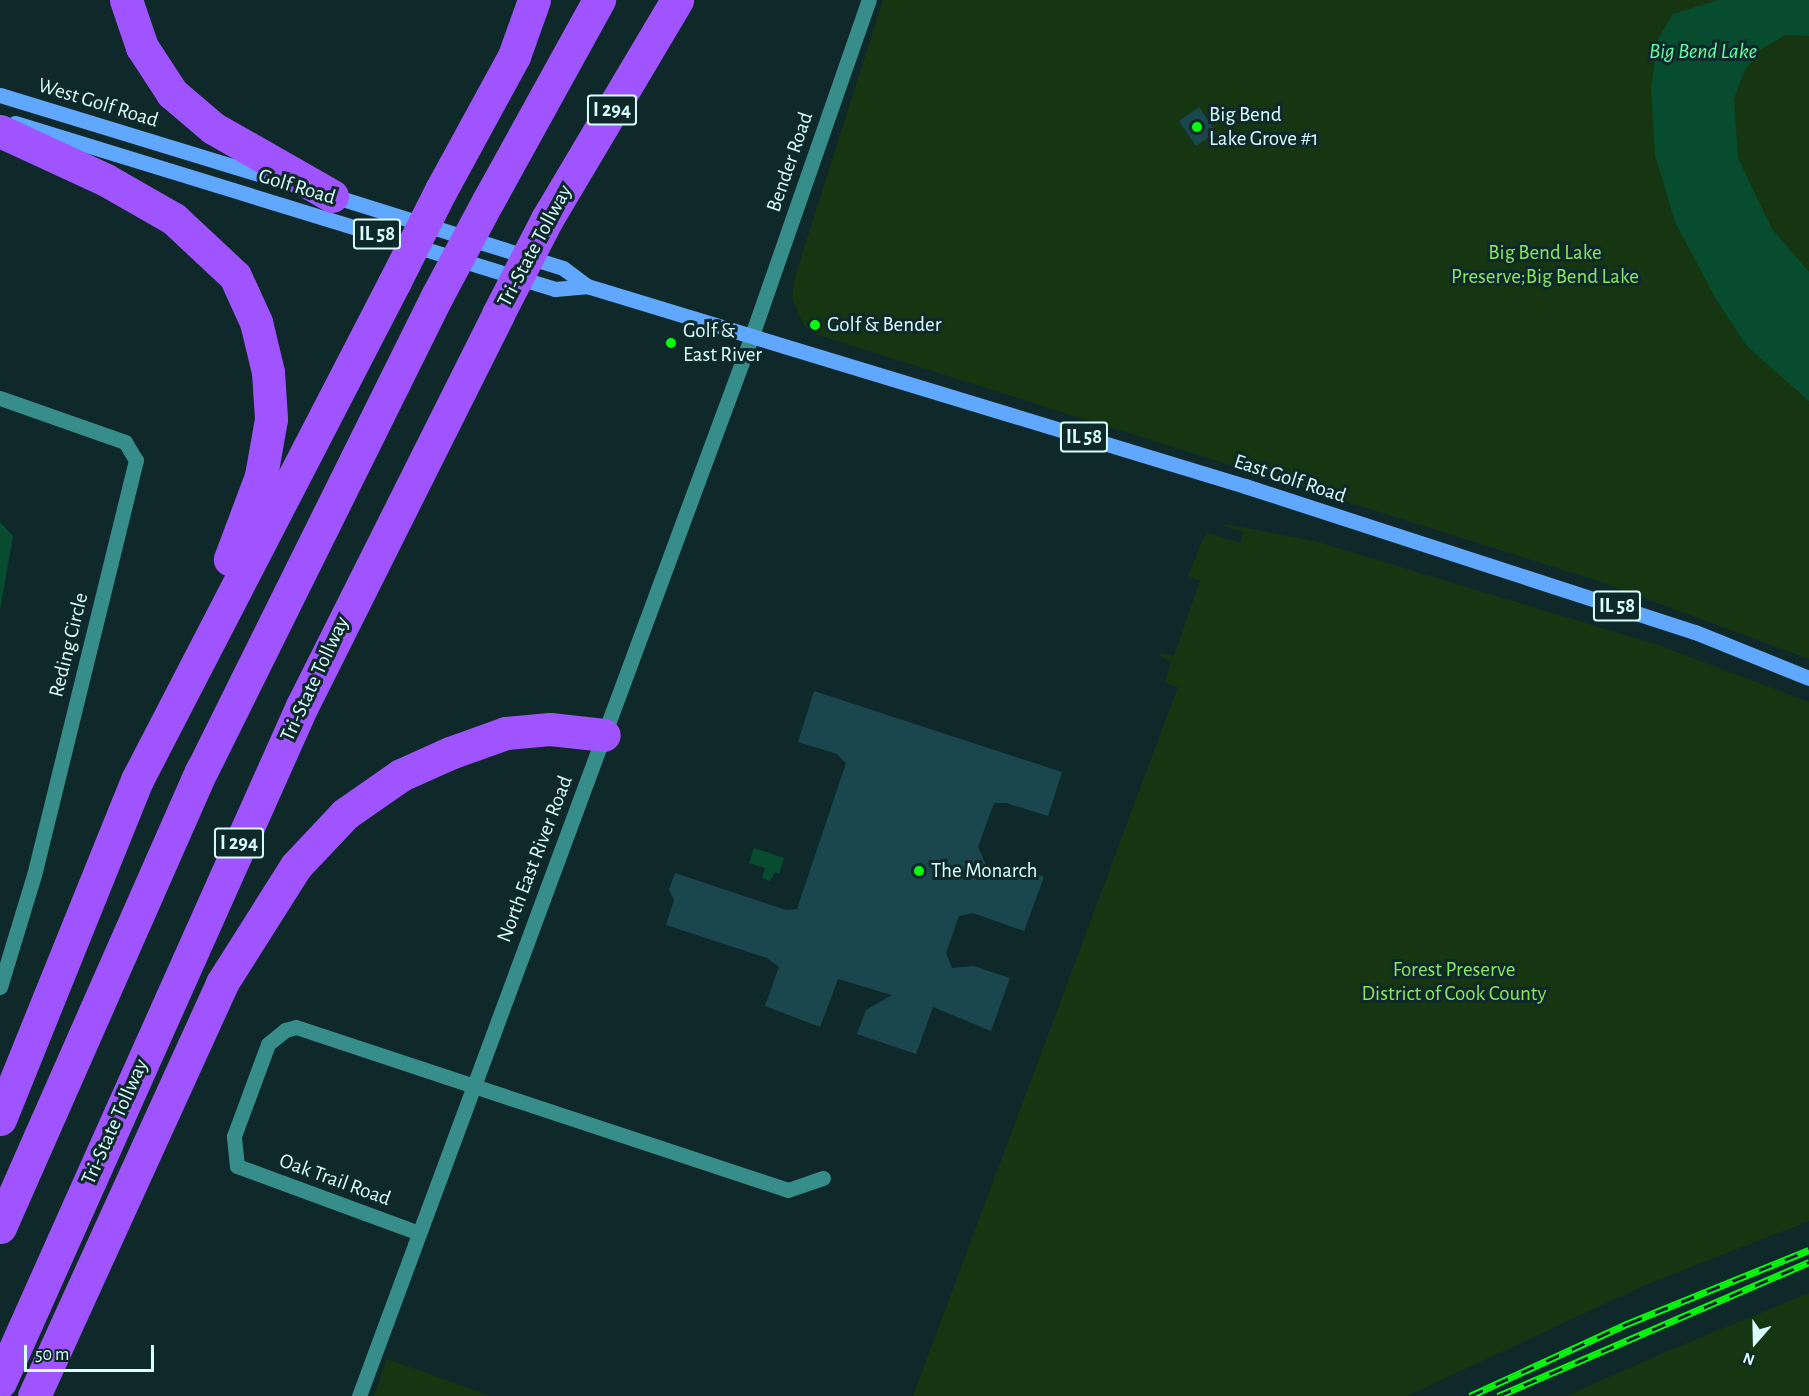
<!DOCTYPE html>
<style>
body{margin:0}
#map{position:relative;width:1809px;height:1396px;overflow:hidden;background:#0f292b;font-family:"Alegreya Sans",sans-serif}
div>[style]{position:absolute}
.green>*{inset:0;background:#163612}
.water>*{inset:0;background:#074c2e}
.building>*{inset:0;background:#1a474e}
.minor>*{height:15px;margin:-7.5px;padding:0 7.5px;transform-origin:7.5px;border-radius:7.5px;background:#378d8a}
.major>*{height:15px;margin:-7.5px;padding:0 7.5px;transform-origin:7.5px;border-radius:7.5px;background:#60a8ff}
.highway>*{height:33px;margin:-16.5px;padding:0 16.5px;transform-origin:16.5px;border-radius:16.5px;background:#a054ff}
.rail>*{height:7px;margin-top:-3.5px;transform-origin:0;background:repeating-linear-gradient(90deg,#0f292b 0 14px,#05ff0b 0 28px);box-sizing:border-box;border-block:2px solid #05ff0b}
.highway-bridge>*{height:33px;margin:-16.5px;padding:0 16.5px;transform-origin:16.5px;border-radius:16.5px;background:#a054ff}
.dots>*{width:16px;height:16px;translate:-50% -50%;box-sizing:border-box;border:3px solid #0f292b;border-radius:50%}
span{translate:-50% -50%;white-space:nowrap;text-align:center;line-height:1.15;-webkit-text-stroke:6px #0f292b;paint-order:stroke}
.shield-label span{padding:2px 4px;background:#0f292b;border:2px solid;border-radius:4px;-webkit-text-stroke-width:0}
.shield-label{font-size:20px;color:#d9feff;font-weight:700}
.street-label{font-size:21px;color:#d9feff}
.poi-label{font-size:21px;color:#d9feff}
.left{translate:0 -50%;text-align:left}
.park-label{font-size:21px;color:#8ae85c}
.water-label{font-size:22px;color:#67ffa2;font-style:italic}
.north{position:absolute;left:1725px;top:1312px;width:60px;height:60px;-webkit-text-stroke:4px #0f292b;paint-order:stroke;rotate:200deg;font-size:16px;font-weight:700;line-height:24px;text-align:center;color:#d9feff}
.north::after{content:'';display:block;margin:auto;width:21px;height:27px;background:#d9feff;clip-path:polygon(50% 0,100% 100%,50% 72%,0 100%)}
.scale{position:absolute;left:24px;top:1345px;width:130px;height:27px;box-sizing:border-box;border:3px solid #d9feff;border-top:0;padding-left:8px;font-size:18px;line-height:21px;white-space:nowrap;color:#d9feff;-webkit-text-stroke:4px #0f292b;paint-order:stroke}
</style>
<div id="map">
<div class="green">
<div style="clip-path:polygon(883px 0,1809px 0,1809px 659px,1598px 581px,818px 335px,804px 326px,792px 298px,794px 280px)"></div>
<div style="clip-path:polygon(1226px 524px,1318px 542px,1658px 645px,1809px 702px,1809px 1221px,1643px 1286px,1407px 1396px,913px 1396px,1178px 687px,1165px 682px,1171px 662px,1159px 655px,1161px 653px,1174px 656px,1200px 581px,1188px 576px,1204px 537px,1209px 533px,1240px 543px,1244px 532px,1221px 525px)"></div>
<div style="clip-path:polygon(1809px 1293px,1809px 1396px,1567px 1396px,1665px 1352px)"></div>
<div style="clip-path:polygon(387px 1359px,491px 1396px,374px 1396px)"></div>
</div>
<div class="water">
<div style="clip-path:polygon(1718px 0,1809px 0,1809px 36px,1785px 35px,1760px 50px,1744px 72px,1734px 99px,1738px 158px,1772px 229px,1809px 272px,1809px 401px,1746px 345px,1716px 299px,1675px 222px,1655px 155px,1651px 88px,1658px 39px,1673px 14px)"></div>
<div style="clip-path:polygon(0 522px,13px 536px,0 610px)"></div>
<div style="clip-path:polygon(754px 848px,784px 858px,779px 874px,775px 872px,770px 881px,762px 878px,765px 868px,749px 863px)"></div>
</div>
<div class="building">
<div style="clip-path:polygon(1199px 107px,1216px 132px,1196px 146px,1179px 121px)"></div>
<div style="clip-path:polygon(814px 691px,1062px 772px,1048px 816px,1006px 803px,994px 803px,978px 847px,986px 865px,1006px 868px,1010px 864px,1044px 877px,1024px 931px,973px 913px,959px 916px,946px 953px,952px 968px,973px 966px,1010px 978px,991px 1031px,933px 1007px,916px 1054px,857px 1034px,866px 1010px,892px 995px,838px 979px,820px 1027px,765px 1006px,779px 967px,767px 958px,666px 925px,674px 900px,669px 889px,675px 873px,786px 910px,797px 909px,846px 763px,837px 754px,798px 742px)"></div>
</div>
<div class="minor">
<div style="left:0;top:398px;width:133px;rotate:19.4deg"></div>
<div style="left:125px;top:442px;width:21px;rotate:59deg"></div>
<div style="left:136px;top:460px;width:427px;rotate:103.8deg"></div>
<div style="left:34px;top:875px;width:117px;rotate:106.9deg"></div>
<div style="left:419px;top:1233px;width:194px;rotate:-159.8deg"></div>
<div style="left:237px;top:1166px;width:30px;rotate:-96deg"></div>
<div style="left:234px;top:1136px;width:98px;rotate:-69.7deg"></div>
<div style="left:268px;top:1044px;width:22px;rotate:-39deg"></div>
<div style="left:285px;top:1030px;width:11px;rotate:-15deg"></div>
<div style="left:296px;top:1027px;width:518px;rotate:18.33deg"></div>
<div style="left:788px;top:1190px;width:37px;rotate:-19deg"></div>
<div style="left:359px;top:1396px;width:1128px;rotate:-69.67deg"></div>
<div style="left:751px;top:338px;width:358px;rotate:-70.8deg"></div>
</div>
<div class="major">
<div style="left:0;top:95px;width:294px;rotate:17deg"></div>
<div style="left:15px;top:123px;width:565px;rotate:17.09deg"></div>
<div style="left:555px;top:289px;width:32px;rotate:-5deg"></div>
<div style="left:327px;top:194px;width:247px;rotate:17.4deg"></div>
<div style="left:563px;top:268px;width:30px;rotate:37deg"></div>
<div style="left:587px;top:286px;width:688px;rotate:16.91deg"></div>
<div style="left:1245px;top:486px;width:473px;rotate:18deg"></div>
<div style="left:1695px;top:632px;width:123px;rotate:22deg"></div>
</div>
<div class="highway">
<div style="left:126px;top:0;width:50px;rotate:71.2deg"></div>
<div style="left:142px;top:47px;width:55px;rotate:56.9deg"></div>
<div style="left:172px;top:93px;width:54px;rotate:40.5deg"></div>
<div style="left:213px;top:128px;width:137px;rotate:29.7deg"></div>
<div style="left:0;top:131px;width:117px;rotate:24.8deg"></div>
<div style="left:106px;top:180px;width:78px;rotate:29.8deg"></div>
<div style="left:174px;top:219px;width:83px;rotate:43.1deg"></div>
<div style="left:235px;top:276px;width:51px;rotate:65.5deg"></div>
<div style="left:256px;top:322px;width:51px;rotate:76.5deg"></div>
<div style="left:268px;top:372px;width:47px;rotate:86.3deg"></div>
<div style="left:271px;top:419px;width:58px;rotate:100deg"></div>
<div style="left:261px;top:476px;width:89px;rotate:110.5deg"></div>
<div style="left:441px;top:190px;width:153px;rotate:-61.4deg"></div>
<div style="left:514px;top:56px;width:59px;rotate:-70.3deg"></div>
<div style="left:488px;top:201px;width:230px;rotate:-61.1deg"></div>
<div style="left:547px;top:219px;width:255px;rotate:-59.3deg"></div>
<div style="left:0;top:1119px;width:366px;rotate:-68deg"></div>
<div style="left:137px;top:780px;width:560px;rotate:-62.66deg"></div>
<div style="left:0;top:1227px;width:500px;rotate:-66.2deg"></div>
<div style="left:202px;top:770px;width:529px;rotate:-63.63deg"></div>
<div style="left:0;top:1382px;width:740px;rotate:-65.93deg"></div>
<div style="left:302px;top:706px;width:438px;rotate:-63.4deg"></div>
<div style="left:34px;top:1396px;width:454px;rotate:-65.5deg"></div>
<div style="left:222px;top:983px;width:138px;rotate:-57.7deg"></div>
<div style="left:296px;top:866px;width:71px;rotate:-46.7deg"></div>
<div style="left:345px;top:814px;width:68px;rotate:-34.9deg"></div>
<div style="left:401px;top:775px;width:54px;rotate:-24.2deg"></div>
<div style="left:450px;top:753px;width:59px;rotate:-19.7deg"></div>
<div style="left:506px;top:733px;width:44px;rotate:-5.2deg"></div>
<div style="left:550px;top:729px;width:54px;rotate:6.3deg"></div>
</div>
<div class="rail">
<div style="left:1470px;top:1396px;width:175px;rotate:-24.7deg"></div>
<div style="left:1629px;top:1323px;width:194px;rotate:-22.1deg"></div>
<div style="left:1498px;top:1396px;width:339px;rotate:-23.3deg"></div>
</div>
<div class="highway-bridge">
<div style="left:394px;top:283px;width:104px;rotate:-63.2deg"></div>
<div style="left:437px;top:296px;width:108px;rotate:-61.8deg"></div>
<div style="left:498px;top:314px;width:107px;rotate:-62.7deg"></div>
</div>
<div class="dots">
<div style="left:1197px;top:127px;background:#05ff0b"></div>
<div style="left:815px;top:325px;background:#05ff0b"></div>
<div style="left:671px;top:343px;background:#05ff0b"></div>
<div style="left:919px;top:871px;background:#05ff0b"></div>
</div>
<div class="shield-label">
<span style="left:612px;top:110px">I 294</span>
<span style="left:377px;top:234px">IL 58</span>
<span style="left:1084px;top:437px">IL 58</span>
<span style="left:1617px;top:606px">IL 58</span>
<span style="left:239px;top:843px">I 294</span>
</div>
<div class="street-label">
<span style="left:98px;top:103px;rotate:17deg">West Golf Road</span>
<span style="left:790px;top:162px;rotate:-71deg">Bender Road</span>
<span style="left:297px;top:187px;rotate:17deg">Golf Road</span>
<span style="left:535px;top:246px;rotate:-62deg">Tri-State Tollway</span>
<span style="left:1290px;top:479px;rotate:18deg">East Golf Road</span>
<span style="left:69px;top:645px;rotate:-76deg">Reding Circle</span>
<span style="left:315px;top:679px;rotate:-65deg">Tri-State Tollway</span>
<span style="left:535px;top:859px;rotate:-69deg">North East River Road</span>
<span style="left:115px;top:1122px;rotate:-66deg">Tri-State Tollway</span>
<span style="left:335px;top:1180px;rotate:20deg">Oak Trail Road</span>
</div>
<div class="poi-label">
<span class="left" style="left:1209px;top:127px">Big Bend<br>Lake Grove #1</span>
<span class="left" style="left:827px;top:325px">Golf &amp; Bender</span>
<span class="left" style="left:683px;top:343px">Golf &amp;<br>East River</span>
<span class="left" style="left:931px;top:871px">The Monarch</span>
</div>
<div class="park-label">
<span style="left:1545px;top:265px">Big Bend Lake<br>Preserve;Big Bend Lake</span>
<span style="left:1454px;top:982px">Forest Preserve<br>District of Cook County</span>
</div>
<div class="water-label">
<span style="left:1703px;top:52px">Big Bend Lake</span>
</div>
<div class="north">N</div>
<div class="scale">50 m</div>
</div>
